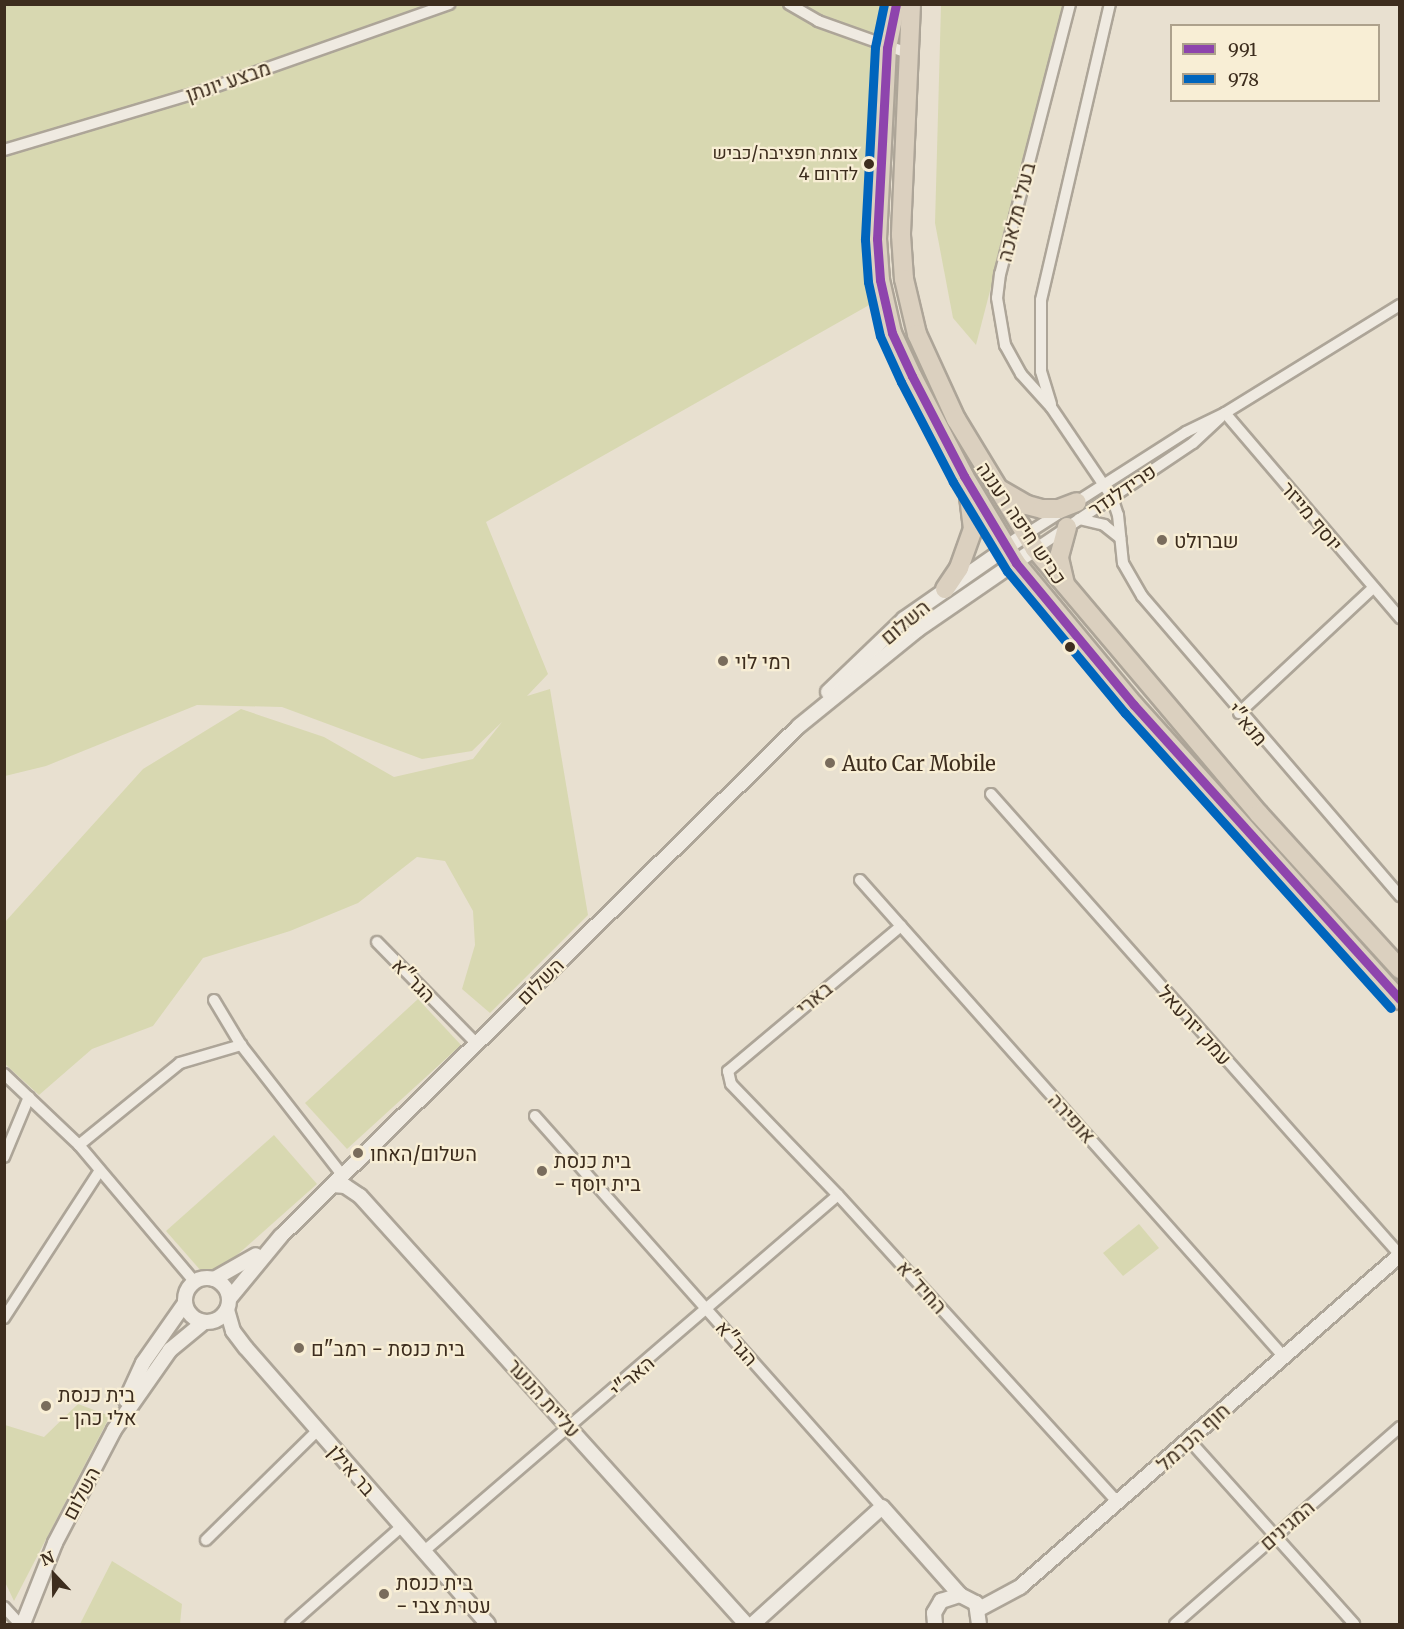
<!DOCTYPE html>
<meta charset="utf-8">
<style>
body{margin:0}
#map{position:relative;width:1404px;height:1629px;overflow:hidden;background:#e8e0d0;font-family:Merriweather,Heebo,serif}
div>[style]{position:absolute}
.green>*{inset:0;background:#d8d8b1}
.roads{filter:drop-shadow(2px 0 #ada598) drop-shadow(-2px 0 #ada598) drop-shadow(0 2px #ada598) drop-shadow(0 -2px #ada598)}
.street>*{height:10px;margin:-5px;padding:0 5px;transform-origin:5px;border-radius:5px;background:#efeae1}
.secondary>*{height:14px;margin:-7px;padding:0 7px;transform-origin:7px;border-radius:7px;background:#efeae1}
.secondary>.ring{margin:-7px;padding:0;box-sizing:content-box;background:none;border:14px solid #efeae1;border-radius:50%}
.highway>*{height:18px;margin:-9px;padding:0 9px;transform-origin:9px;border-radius:9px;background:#dbd0bf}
.bus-1>*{height:9px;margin:-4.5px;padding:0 4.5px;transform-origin:4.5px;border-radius:4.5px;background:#8e44ad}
.bus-2>*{height:9px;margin:-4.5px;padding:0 4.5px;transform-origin:4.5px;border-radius:4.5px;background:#0065bd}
.dots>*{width:16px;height:16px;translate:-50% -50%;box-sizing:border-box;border:3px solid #f8eed5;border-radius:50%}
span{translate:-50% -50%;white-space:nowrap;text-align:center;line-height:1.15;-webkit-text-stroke:4.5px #f8eed5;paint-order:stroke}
.bus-label{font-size:18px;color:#3d2d1e}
.right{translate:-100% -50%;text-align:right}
.street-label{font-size:20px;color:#3d2d1e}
.poi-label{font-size:20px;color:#3d2d1e}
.left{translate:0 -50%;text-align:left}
.frame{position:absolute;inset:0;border:6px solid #3d2d1e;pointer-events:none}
.legend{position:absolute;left:1170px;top:24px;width:210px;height:78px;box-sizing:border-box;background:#f8eed5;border:2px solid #ada18c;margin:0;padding:8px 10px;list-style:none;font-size:18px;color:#3d2d1e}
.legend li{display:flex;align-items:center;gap:12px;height:30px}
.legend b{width:30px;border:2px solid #ada18c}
.north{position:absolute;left:24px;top:1545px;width:60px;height:60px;-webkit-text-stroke:4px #f8eed5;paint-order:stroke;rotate:338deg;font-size:16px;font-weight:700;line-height:24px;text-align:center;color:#3d2d1e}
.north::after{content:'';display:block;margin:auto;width:21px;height:27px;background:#3d2d1e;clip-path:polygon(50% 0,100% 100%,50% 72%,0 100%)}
</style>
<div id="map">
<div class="green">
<div style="clip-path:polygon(4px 5px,885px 5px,861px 240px,871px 304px,486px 522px,548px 674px,527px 696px,550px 689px,588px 915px,490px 1013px,462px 989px,475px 945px,473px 911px,445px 861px,417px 857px,358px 903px,290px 931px,203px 958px,153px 1026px,92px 1049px,39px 1095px,5px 1064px,5px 922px,143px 769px,241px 709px,324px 737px,394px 777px,473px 759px,502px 722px,472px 751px,422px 759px,282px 707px,197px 705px,46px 766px,5px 776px)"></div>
<div style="clip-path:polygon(941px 5px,1064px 5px,976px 345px,953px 318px,935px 223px)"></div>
<div style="clip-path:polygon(418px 999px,461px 1045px,347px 1149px,305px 1103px)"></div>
<div style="clip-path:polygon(274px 1135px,317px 1184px,209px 1280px,166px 1231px)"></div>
<div style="clip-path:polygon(1139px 1224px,1159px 1248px,1123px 1276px,1103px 1253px)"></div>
<div style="clip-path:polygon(78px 1404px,110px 1416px,14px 1601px,5px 1582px,5px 1425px,44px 1437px)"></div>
<div style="clip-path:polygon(112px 1561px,182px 1604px,180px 1624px,80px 1624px)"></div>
</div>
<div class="roads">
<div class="street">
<div style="left:789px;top:4px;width:34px;rotate:30deg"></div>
<div style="left:818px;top:21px;width:96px;rotate:19.6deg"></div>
<div style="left:1070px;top:4px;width:279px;rotate:104.5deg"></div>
<div style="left:1000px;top:274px;width:24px;rotate:97deg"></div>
<div style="left:997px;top:298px;width:48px;rotate:80.3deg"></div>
<div style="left:1005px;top:345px;width:33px;rotate:61deg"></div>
<div style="left:1021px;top:374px;width:45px;rotate:47.7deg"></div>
<div style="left:1051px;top:407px;width:109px;rotate:55.9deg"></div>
<div style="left:1112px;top:497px;width:19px;rotate:72deg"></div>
<div style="left:1118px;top:515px;width:48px;rotate:84.1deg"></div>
<div style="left:1123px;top:563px;width:38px;rotate:60deg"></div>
<div style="left:1142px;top:596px;width:396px;rotate:49.3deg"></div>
<div style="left:4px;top:150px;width:213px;rotate:-16.6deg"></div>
<div style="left:208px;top:89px;width:256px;rotate:-19.4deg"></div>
<div style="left:1051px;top:404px;width:34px;rotate:-107deg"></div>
<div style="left:1041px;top:371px;width:71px;rotate:-90deg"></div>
<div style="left:1041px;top:300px;width:304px;rotate:-76.9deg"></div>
<div style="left:1225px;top:413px;width:270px;rotate:49.5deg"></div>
<div style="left:1079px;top:519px;width:26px;rotate:13deg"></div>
<div style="left:1104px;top:525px;width:21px;rotate:39deg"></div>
<div style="left:1025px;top:535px;width:191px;rotate:-32.6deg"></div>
<div style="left:1186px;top:432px;width:43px;rotate:-26deg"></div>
<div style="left:1225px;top:413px;width:206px;rotate:-31.7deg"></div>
<div style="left:1035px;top:549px;width:190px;rotate:-33.9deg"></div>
<div style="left:1193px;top:443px;width:37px;rotate:-43deg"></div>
<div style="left:1239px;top:713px;width:183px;rotate:-43deg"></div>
<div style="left:991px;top:794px;width:616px;rotate:48.42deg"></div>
<div style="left:860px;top:880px;width:637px;rotate:48.37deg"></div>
<div style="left:901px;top:926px;width:226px;rotate:140deg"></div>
<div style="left:728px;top:1071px;width:13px;rotate:77deg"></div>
<div style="left:731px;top:1084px;width:154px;rotate:46.1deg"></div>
<div style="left:838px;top:1195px;width:416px;rotate:47.7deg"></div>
<div style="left:377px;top:942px;width:143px;rotate:45.6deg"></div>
<div style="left:214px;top:1000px;width:52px;rotate:59deg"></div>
<div style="left:241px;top:1045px;width:166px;rotate:52.1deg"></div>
<div style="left:4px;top:1074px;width:103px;rotate:43.4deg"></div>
<div style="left:79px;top:1145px;width:178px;rotate:49.8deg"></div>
<div style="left:535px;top:1116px;width:523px;rotate:48.41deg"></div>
<div style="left:79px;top:1145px;width:130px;rotate:-39.1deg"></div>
<div style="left:180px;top:1063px;width:64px;rotate:-16.4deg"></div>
<div style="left:4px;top:1157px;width:65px;rotate:-67.4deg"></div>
<div style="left:4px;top:1318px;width:176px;rotate:-57deg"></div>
<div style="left:1190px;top:1441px;width:246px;rotate:48.1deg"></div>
<div style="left:206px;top:1540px;width:157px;rotate:-44.5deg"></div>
<div style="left:423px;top:1552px;width:547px;rotate:-40.7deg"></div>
<div style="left:4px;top:1607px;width:23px;rotate:47deg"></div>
<div style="left:291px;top:1624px;width:147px;rotate:-41.4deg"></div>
<div style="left:1175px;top:1624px;width:299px;rotate:-41.2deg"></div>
</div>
<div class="secondary">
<div style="left:828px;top:692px;width:105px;rotate:-43.8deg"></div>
<div style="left:904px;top:619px;width:147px;rotate:-34.8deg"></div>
<div style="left:333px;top:1185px;width:12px;rotate:5deg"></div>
<div style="left:345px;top:1186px;width:18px;rotate:34deg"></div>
<div style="left:360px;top:1196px;width:576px;rotate:47.95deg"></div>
<div class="ring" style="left:185px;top:1278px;width:30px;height:30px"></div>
<div style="left:214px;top:1279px;width:48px;rotate:-29.7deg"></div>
<div style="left:229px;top:1299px;width:82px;rotate:-50.5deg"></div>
<div style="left:281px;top:1236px;width:727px;rotate:-44.55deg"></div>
<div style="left:799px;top:726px;width:152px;rotate:-39.1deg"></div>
<div style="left:917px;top:630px;width:143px;rotate:-34.5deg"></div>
<div style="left:227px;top:1310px;width:22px;rotate:74deg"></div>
<div style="left:233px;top:1331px;width:21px;rotate:53deg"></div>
<div style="left:246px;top:1348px;width:367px;rotate:48.8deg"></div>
<div style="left:126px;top:1400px;width:41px;rotate:-65.3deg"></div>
<div style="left:143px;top:1363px;width:73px;rotate:-55deg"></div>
<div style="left:979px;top:1609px;width:47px;rotate:-28.2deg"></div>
<div style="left:1020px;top:1587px;width:505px;rotate:-41.14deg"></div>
<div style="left:23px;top:1624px;width:87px;rotate:-68.4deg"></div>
<div style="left:55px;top:1543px;width:127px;rotate:-62.4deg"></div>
<div style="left:114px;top:1430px;width:98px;rotate:-55deg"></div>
<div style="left:170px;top:1350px;width:44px;rotate:-39.5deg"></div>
<div style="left:753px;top:1624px;width:174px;rotate:-42.2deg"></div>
<div style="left:882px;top:1507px;width:118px;rotate:48.4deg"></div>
<div style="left:935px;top:1624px;width:11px;rotate:-95deg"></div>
<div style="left:934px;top:1613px;width:14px;rotate:-60deg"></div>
<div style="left:941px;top:1601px;width:20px;rotate:-18deg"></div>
<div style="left:960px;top:1595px;width:18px;rotate:27deg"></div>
<div style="left:976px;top:1603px;width:21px;rotate:82deg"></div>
</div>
<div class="highway">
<div style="left:896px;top:4px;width:45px;rotate:101.6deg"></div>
<div style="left:887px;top:48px;width:191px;rotate:93deg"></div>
<div style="left:877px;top:239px;width:41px;rotate:85.8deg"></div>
<div style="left:880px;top:280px;width:54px;rotate:77.2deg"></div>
<div style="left:892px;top:333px;width:47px;rotate:65.1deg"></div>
<div style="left:912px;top:376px;width:113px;rotate:62.5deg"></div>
<div style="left:964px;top:476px;width:101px;rotate:59.1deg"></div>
<div style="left:1016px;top:563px;width:185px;rotate:50.3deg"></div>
<div style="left:1134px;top:705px;width:397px;rotate:48deg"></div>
<div style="left:911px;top:4px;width:231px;rotate:92.5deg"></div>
<div style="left:901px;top:235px;width:44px;rotate:86.1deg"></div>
<div style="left:904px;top:279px;width:57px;rotate:76.7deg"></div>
<div style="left:917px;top:334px;width:94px;rotate:65.4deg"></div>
<div style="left:956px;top:419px;width:152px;rotate:58.7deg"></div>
<div style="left:1035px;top:549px;width:347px;rotate:49.8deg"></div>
<div style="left:1259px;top:814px;width:210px;rotate:47.7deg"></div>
<div style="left:1001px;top:490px;width:30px;rotate:30deg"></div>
<div style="left:1027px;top:505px;width:16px;rotate:15deg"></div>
<div style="left:1042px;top:509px;width:17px"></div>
<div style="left:1059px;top:509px;width:19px;rotate:-21deg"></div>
<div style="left:1065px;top:584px;width:28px;rotate:-103deg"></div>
<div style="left:1059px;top:557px;width:31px;rotate:-75deg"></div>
<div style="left:945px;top:589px;width:25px;rotate:-56deg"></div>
<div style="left:959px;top:568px;width:41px;rotate:-70.3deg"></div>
<div style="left:973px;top:529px;width:33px;rotate:-97deg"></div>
</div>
</div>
<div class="bus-1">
<div style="left:896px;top:4px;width:45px;rotate:101.6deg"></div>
<div style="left:887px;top:48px;width:191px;rotate:93deg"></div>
<div style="left:877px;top:239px;width:41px;rotate:85.8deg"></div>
<div style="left:880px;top:280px;width:54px;rotate:77.2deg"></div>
<div style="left:892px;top:333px;width:47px;rotate:65.1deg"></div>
<div style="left:912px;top:376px;width:113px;rotate:62.5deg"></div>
<div style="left:964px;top:476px;width:101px;rotate:59.1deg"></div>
<div style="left:1016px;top:563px;width:185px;rotate:50.3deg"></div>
<div style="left:1134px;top:705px;width:396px;rotate:47.9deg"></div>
</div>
<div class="bus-2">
<div style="left:884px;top:4px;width:44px;rotate:101.8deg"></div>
<div style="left:875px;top:47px;width:193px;rotate:93deg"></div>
<div style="left:865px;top:240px;width:42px;rotate:85.9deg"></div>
<div style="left:868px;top:282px;width:55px;rotate:77.5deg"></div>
<div style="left:880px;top:336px;width:51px;rotate:65.5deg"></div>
<div style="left:901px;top:382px;width:113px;rotate:62.5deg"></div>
<div style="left:953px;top:482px;width:104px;rotate:58.8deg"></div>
<div style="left:1007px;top:571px;width:185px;rotate:50.3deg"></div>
<div style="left:1125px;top:713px;width:397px;rotate:48deg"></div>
</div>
<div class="dots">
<div style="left:869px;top:164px;background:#3d2d1e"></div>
<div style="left:1162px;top:540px;background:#796c5c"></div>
<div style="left:1070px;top:647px;background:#3d2d1e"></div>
<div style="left:723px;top:661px;background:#796c5c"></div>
<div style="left:830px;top:763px;background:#796c5c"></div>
<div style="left:358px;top:1153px;background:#796c5c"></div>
<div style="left:542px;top:1171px;background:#796c5c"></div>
<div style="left:299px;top:1348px;background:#796c5c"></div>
<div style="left:46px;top:1406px;background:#796c5c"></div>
<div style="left:384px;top:1594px;background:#796c5c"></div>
</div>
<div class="bus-label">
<span class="right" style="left:858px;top:164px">צומת חפציבה/כביש<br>4 לדרום</span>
</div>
<div class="street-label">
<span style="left:228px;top:81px;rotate:-19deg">מבצע יונתן</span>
<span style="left:1016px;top:212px;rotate:-76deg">בעלי מלאכה</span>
<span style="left:1122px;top:490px;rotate:-34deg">פרידלנדר</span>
<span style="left:1312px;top:516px;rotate:50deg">יוסף מייזר</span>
<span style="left:1022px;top:523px;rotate:56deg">כביש חיפה רעננה</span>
<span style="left:905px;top:622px;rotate:-40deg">השלום</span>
<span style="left:1248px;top:724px;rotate:49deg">מנא"י</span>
<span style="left:414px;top:980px;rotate:46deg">הגר"א</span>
<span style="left:540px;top:981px;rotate:-45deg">השלום</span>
<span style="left:814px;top:998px;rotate:-40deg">בארי</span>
<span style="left:1195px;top:1025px;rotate:48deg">עמק יזרעאל</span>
<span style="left:1072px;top:1118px;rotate:48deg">אופירה</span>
<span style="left:922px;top:1287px;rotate:48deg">החיד"א</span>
<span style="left:737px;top:1343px;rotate:49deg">הגר"א</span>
<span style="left:632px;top:1376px;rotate:-41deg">האר"י</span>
<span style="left:544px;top:1398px;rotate:48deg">עליית הנוער</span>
<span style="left:1193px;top:1437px;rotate:-42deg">חוף הכרמל</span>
<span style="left:352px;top:1470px;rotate:49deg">בר אילן</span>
<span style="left:81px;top:1493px;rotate:-62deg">השלום</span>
<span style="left:1287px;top:1525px;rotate:-41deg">המגינים</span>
</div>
<div class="poi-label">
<span class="left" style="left:1174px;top:540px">שברולט</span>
<span class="left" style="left:735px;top:661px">רמי לוי</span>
<span class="left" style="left:842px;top:763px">Auto Car Mobile</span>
<span class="left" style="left:370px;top:1153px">השלום/האחו</span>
<span class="left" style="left:554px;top:1172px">בית כנסת<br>- בית יוסף</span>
<span class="left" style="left:311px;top:1348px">בית כנסת - רמב"ם</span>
<span class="left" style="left:58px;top:1406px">בית כנסת<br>- אלי כהן</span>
<span class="left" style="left:396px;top:1594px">בית כנסת<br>- עטרת צבי</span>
</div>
<div class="frame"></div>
<ul class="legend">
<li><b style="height:8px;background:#8e44ad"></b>991</li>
<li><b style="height:8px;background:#0065bd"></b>978</li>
</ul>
<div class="north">N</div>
</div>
